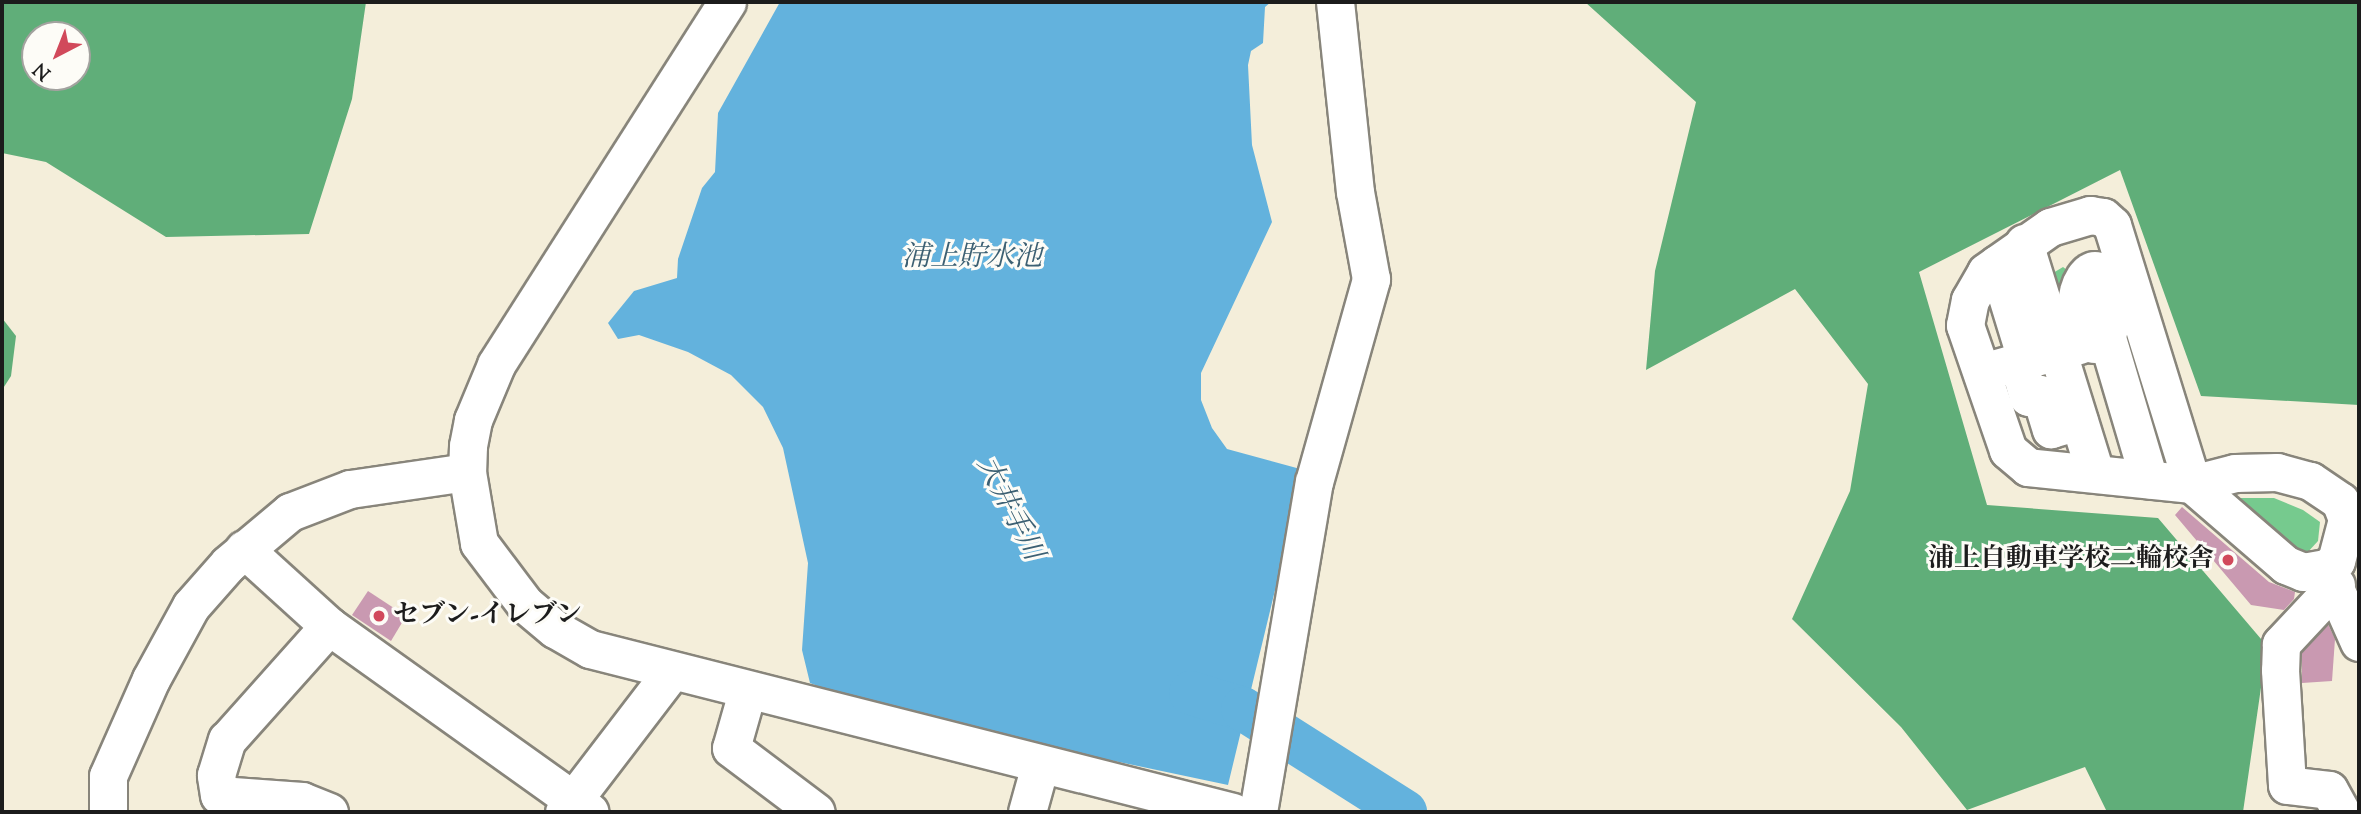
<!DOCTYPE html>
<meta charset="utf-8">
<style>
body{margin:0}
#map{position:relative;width:2361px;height:814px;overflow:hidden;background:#f4eeda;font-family:"Sorts Mill Goudy","Noto Serif JP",serif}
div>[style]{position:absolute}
.green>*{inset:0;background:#76ca8e}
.forest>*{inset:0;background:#60ae79}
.water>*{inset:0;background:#63b2dd}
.river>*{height:44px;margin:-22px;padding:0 22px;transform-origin:22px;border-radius:22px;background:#63b2dd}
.building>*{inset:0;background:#c999b1}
.roads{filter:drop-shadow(2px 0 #88857b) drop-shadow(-2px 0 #88857b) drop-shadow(0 2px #88857b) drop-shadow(0 -2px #88857b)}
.minor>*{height:37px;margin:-18.5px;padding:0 18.5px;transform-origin:18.5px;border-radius:18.5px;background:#fff}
.minor>.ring{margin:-18.5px;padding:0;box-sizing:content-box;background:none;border:37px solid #fff;border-radius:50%}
.dots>*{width:19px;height:19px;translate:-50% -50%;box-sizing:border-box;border:4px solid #fdfcf7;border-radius:50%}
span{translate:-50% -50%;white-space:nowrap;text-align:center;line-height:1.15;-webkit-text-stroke:6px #fdfcf7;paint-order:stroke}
.poi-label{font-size:26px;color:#1c1c1c;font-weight:700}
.right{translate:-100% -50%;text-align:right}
.left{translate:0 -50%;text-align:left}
.water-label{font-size:28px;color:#3c6073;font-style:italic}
.frame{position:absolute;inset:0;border:4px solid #1c1c1c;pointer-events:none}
.north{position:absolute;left:21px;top:21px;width:70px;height:70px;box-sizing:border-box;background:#fdfcf7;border:2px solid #a3a29f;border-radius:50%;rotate:222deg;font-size:19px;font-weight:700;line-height:28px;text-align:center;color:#1c1c1c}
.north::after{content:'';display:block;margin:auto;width:24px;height:32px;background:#d1495b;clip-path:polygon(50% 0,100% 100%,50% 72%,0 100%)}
</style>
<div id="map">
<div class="green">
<div style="clip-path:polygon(2063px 267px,2075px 276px,2072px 297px,2093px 323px,2069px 331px,2048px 276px)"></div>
<div style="clip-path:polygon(2228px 498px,2274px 498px,2303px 510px,2320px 522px,2318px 541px,2307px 553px,2287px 551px)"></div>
</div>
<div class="forest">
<div style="clip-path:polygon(evenodd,2px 2px,366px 2px,352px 99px,309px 234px,166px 237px,46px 162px,2px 153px,2px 2px,35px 35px,77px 35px,77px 77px,35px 77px,35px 35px)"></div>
<div style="clip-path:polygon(1585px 2px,2359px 2px,2359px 405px,2201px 396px,2120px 170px,1919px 272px,1987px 505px,2158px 518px,2267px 646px,2243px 812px,2107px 812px,2085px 767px,1967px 810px,1901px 727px,1792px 619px,1850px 491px,1868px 384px,1795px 289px,1646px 370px,1655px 271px,1696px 102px)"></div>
<div style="clip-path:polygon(2px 318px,16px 336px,11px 376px,2px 390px)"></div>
</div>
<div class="water">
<div style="clip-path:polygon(780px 2px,1271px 2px,1265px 7px,1263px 43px,1251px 51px,1248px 65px,1252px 145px,1272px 222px,1201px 373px,1201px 400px,1212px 428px,1227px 449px,1304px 470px,1228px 785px,887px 713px,810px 683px,802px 650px,808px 563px,783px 448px,763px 407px,731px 375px,688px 352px,639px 335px,618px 339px,608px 323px,634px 291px,677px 278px,678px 259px,702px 188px,715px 172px,718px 113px)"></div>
</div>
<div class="river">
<div style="left:1191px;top:693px;width:54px;rotate:17.1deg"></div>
<div style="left:1243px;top:709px;width:192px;rotate:32.4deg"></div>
</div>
<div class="building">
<div style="clip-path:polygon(2182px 507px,2269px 582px,2295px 592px,2294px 599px,2284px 610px,2251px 605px,2175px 515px)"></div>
<div style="clip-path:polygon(368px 591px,406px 616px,391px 641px,352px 615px)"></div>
<div style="clip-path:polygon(2328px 624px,2335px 639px,2332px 681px,2302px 683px,2302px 653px)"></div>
</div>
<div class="roads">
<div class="minor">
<div style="left:727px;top:2px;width:430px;rotate:122.5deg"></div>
<div style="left:496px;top:365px;width:60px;rotate:112.7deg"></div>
<div style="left:473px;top:420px;width:26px;rotate:101deg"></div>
<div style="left:468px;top:446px;width:26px;rotate:92deg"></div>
<div style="left:467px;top:472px;width:72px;rotate:80.4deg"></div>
<div style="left:479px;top:543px;width:76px;rotate:53deg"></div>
<div style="left:525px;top:604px;width:39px;rotate:40deg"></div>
<div style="left:555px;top:629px;width:40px;rotate:29.7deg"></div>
<div style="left:590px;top:649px;width:663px;rotate:14.22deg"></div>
<div style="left:2024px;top:243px;width:241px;rotate:72.8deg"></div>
<div style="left:1997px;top:264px;width:99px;rotate:73deg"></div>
<div class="ring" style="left:2076px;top:270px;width:-3px;height:-3px"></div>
<div style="left:2097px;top:304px;width:183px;rotate:73.5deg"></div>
<div style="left:2018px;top:362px;width:36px;rotate:74deg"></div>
<div style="left:2028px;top:397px;width:12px;rotate:-14deg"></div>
<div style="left:2040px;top:394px;width:37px;rotate:73deg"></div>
<div style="left:2051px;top:429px;width:29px;rotate:-16deg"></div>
<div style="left:1982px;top:372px;width:101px;rotate:-15.6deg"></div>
<div style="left:244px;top:549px;width:115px;rotate:42.2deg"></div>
<div style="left:329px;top:626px;width:320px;rotate:35.5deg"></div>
<div style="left:2326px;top:568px;width:12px;rotate:-35deg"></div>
<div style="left:2336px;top:561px;width:43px;rotate:-75.3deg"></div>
<div style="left:2347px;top:519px;width:19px;rotate:-111deg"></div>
<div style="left:2340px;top:501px;width:36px;rotate:-146deg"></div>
<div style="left:2310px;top:481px;width:34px;rotate:-165deg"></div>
<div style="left:2277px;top:472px;width:42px;rotate:178.6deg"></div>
<div style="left:2235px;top:473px;width:44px;rotate:165.7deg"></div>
<div style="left:2192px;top:484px;width:165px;rotate:-174.1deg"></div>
<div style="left:2028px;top:467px;width:26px;rotate:-140deg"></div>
<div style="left:2008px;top:450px;width:132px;rotate:-109deg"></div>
<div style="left:1965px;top:325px;width:25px;rotate:-79deg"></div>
<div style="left:1970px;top:300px;width:32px;rotate:-60deg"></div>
<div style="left:1986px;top:272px;width:78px;rotate:-35.1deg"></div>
<div style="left:2050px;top:227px;width:42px;rotate:-16.7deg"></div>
<div style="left:2090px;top:215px;width:13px;rotate:9deg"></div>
<div style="left:2103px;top:217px;width:12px;rotate:42deg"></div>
<div style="left:2112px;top:225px;width:271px;rotate:72.8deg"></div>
<div style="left:2192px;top:484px;width:124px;rotate:40.8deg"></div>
<div style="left:2286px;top:565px;width:18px;rotate:22deg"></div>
<div style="left:2303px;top:572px;width:23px;rotate:-10deg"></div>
<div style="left:2326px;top:568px;width:81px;rotate:66deg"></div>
<div style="left:2336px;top:585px;width:81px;rotate:133deg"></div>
<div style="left:2281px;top:644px;width:26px;rotate:92deg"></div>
<div style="left:2280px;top:670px;width:115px;rotate:86.5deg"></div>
<div style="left:2287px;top:785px;width:42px;rotate:6.8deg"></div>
<div style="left:2329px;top:790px;width:25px;rotate:61deg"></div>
<div style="left:747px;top:692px;width:58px;rotate:105.9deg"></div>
<div style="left:731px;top:748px;width:106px;rotate:37deg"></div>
<div style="left:108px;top:812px;width:36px;rotate:-90deg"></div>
<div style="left:108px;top:776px;width:106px;rotate:-66.1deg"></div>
<div style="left:151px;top:679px;width:83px;rotate:-61.3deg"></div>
<div style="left:191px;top:606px;width:56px;rotate:-48.6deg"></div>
<div style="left:228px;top:564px;width:81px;rotate:-40deg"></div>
<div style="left:290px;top:512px;width:64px;rotate:-21deg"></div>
<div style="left:350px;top:489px;width:118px;rotate:-8.3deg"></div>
<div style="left:329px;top:812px;width:29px;rotate:-158deg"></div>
<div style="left:302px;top:801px;width:83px;rotate:-175.9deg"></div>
<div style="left:219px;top:795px;width:20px;rotate:-99deg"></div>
<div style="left:216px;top:775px;width:37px;rotate:-73deg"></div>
<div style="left:227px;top:740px;width:153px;rotate:-48.2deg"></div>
<div style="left:564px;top:812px;width:176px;rotate:-52.6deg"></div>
<div style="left:1027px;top:812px;width:49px;rotate:-74.5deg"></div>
<div style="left:1258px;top:812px;width:335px;rotate:-80.4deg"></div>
<div style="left:1314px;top:482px;width:211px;rotate:-74.3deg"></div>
<div style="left:1371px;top:279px;width:88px;rotate:-100.4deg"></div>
<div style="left:1355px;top:192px;width:191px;rotate:-96deg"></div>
</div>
</div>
<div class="dots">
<div style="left:2228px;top:560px;background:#d1495b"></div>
<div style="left:379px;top:616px;background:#d1495b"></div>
</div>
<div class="poi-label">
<span class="right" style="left:2214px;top:560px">浦上自動車学校二輪校舎</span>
<span class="left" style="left:393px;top:616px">セブン-イレブン</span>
</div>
<div class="water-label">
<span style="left:972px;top:258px">浦上貯水池</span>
<span style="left:1009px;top:509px;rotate:63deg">大井手川</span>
</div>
<div class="frame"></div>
<div class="north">N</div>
</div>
